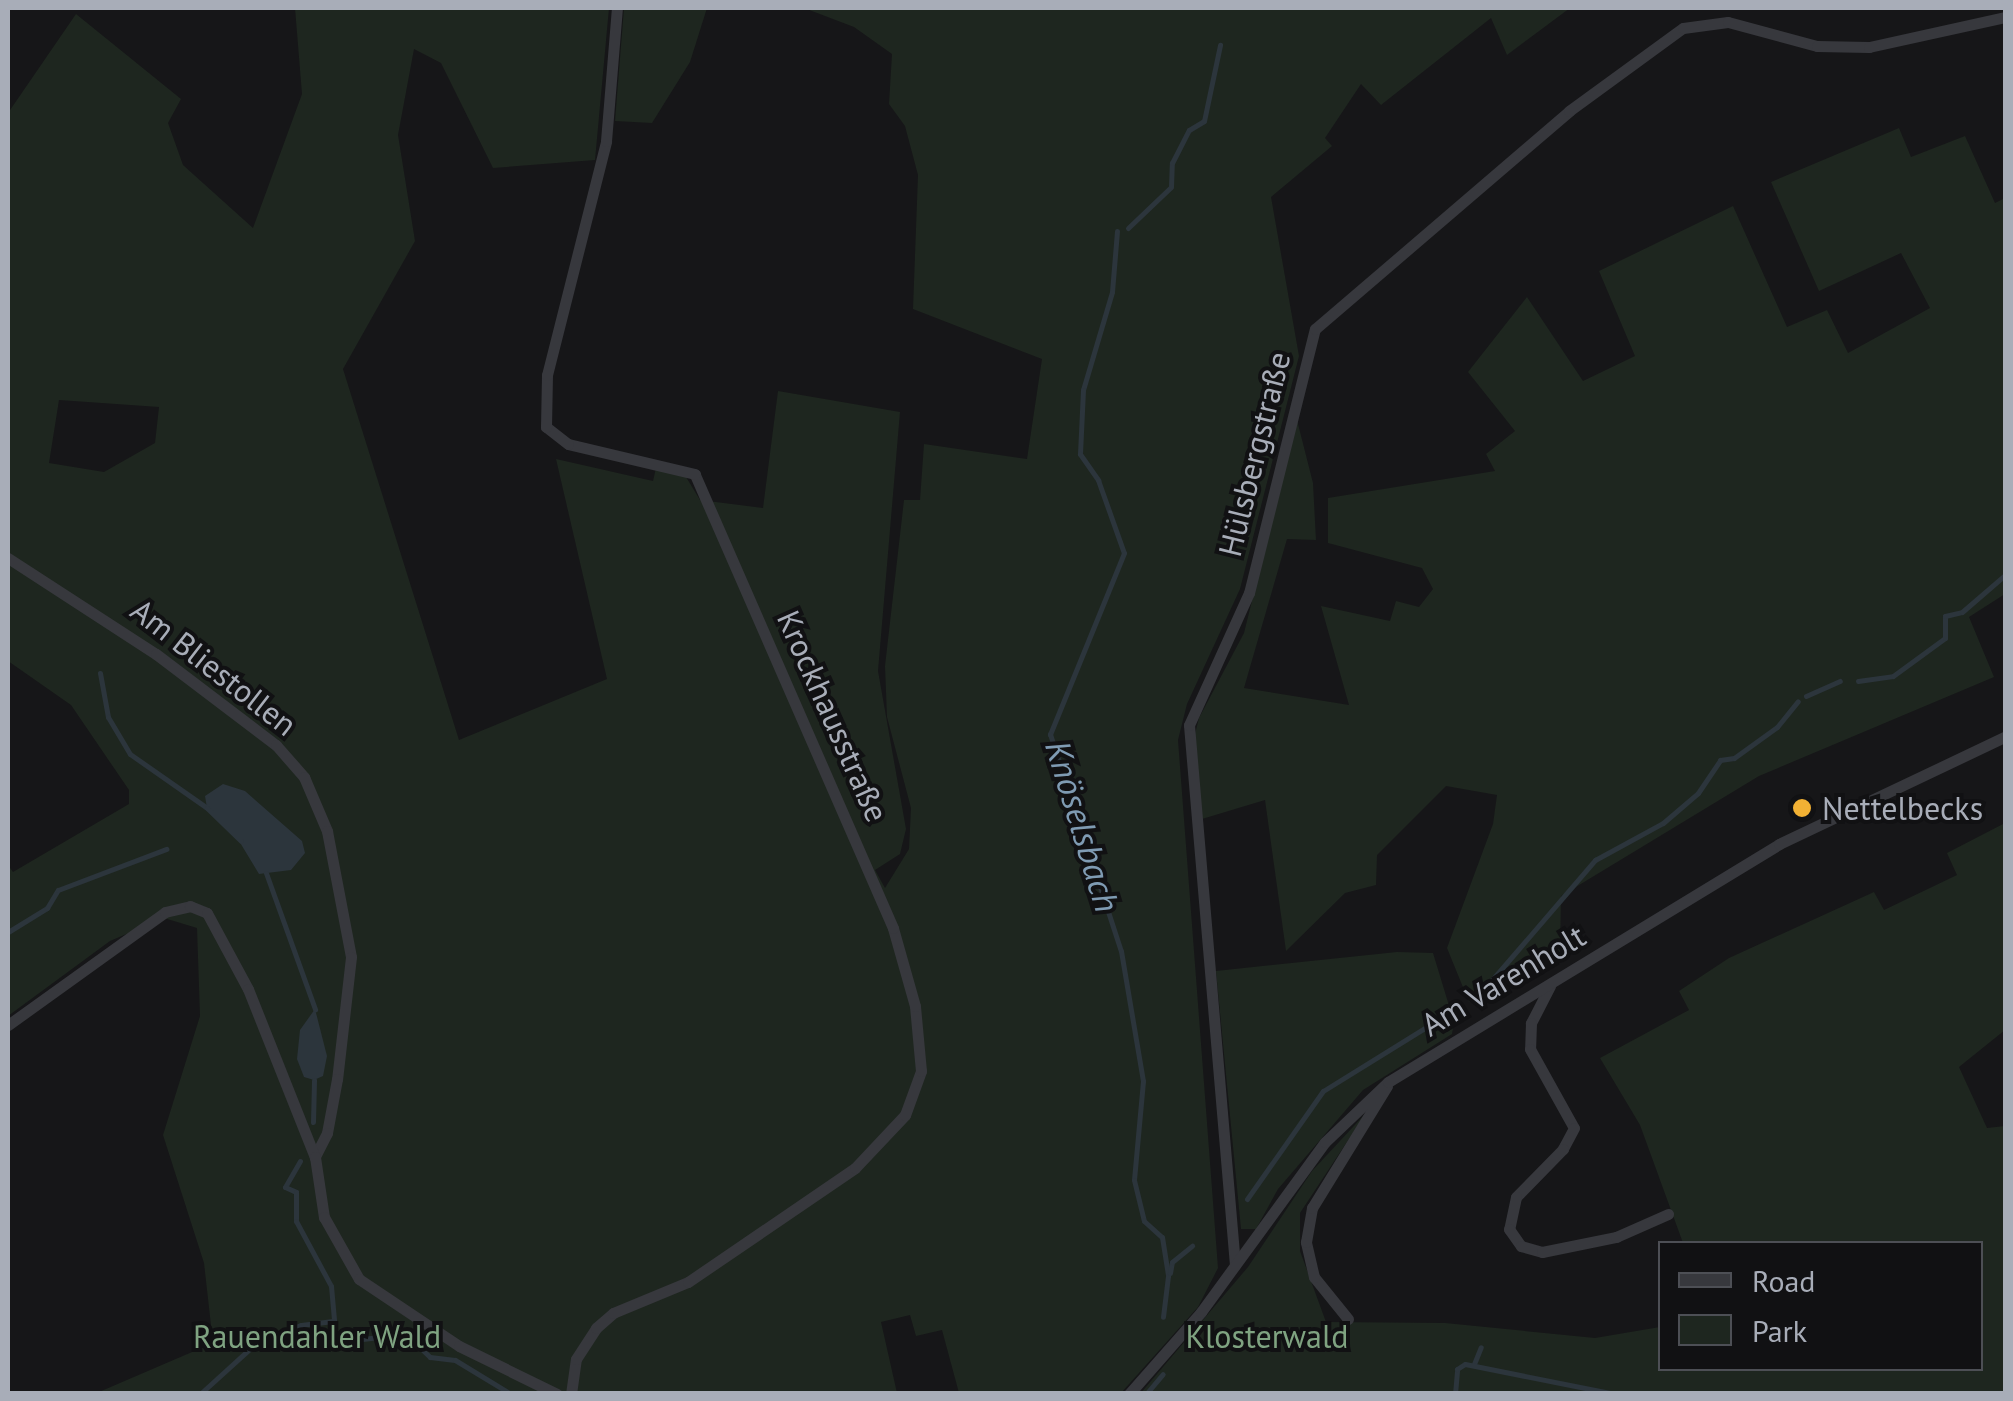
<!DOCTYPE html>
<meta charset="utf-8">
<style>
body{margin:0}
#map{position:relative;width:2013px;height:1401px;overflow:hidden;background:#161618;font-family:"PT Sans",sans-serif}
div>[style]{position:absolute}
.green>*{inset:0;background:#1e261f}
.water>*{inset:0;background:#2c353c}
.stream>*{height:5px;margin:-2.5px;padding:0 2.5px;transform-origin:2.5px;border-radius:2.5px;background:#2c353c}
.minor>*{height:11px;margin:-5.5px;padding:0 5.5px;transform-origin:5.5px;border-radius:5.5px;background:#37383d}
.dots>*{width:28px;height:28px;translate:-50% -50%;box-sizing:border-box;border:5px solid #111113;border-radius:50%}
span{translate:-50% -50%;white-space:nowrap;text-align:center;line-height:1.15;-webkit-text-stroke:8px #111113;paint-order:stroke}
.street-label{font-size:32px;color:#a8adb8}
.poi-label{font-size:32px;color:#a8adb8}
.left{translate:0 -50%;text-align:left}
.park-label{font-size:32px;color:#7fa381}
.water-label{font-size:35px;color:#7f9bb3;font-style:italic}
.frame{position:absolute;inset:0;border:10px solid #a8adb8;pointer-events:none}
.legend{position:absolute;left:1658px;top:1241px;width:325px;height:130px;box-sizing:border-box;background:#111113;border:2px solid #4d4f55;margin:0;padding:12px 18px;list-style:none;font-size:30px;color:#a8adb8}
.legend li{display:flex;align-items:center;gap:20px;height:50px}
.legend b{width:50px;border:2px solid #4d4f55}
</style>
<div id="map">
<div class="green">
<div style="clip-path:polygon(evenodd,295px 8px,609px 8px,595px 160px,493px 168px,441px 63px,414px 49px,398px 135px,415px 241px,343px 369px,459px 740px,607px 679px,556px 459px,653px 481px,656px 468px,683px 472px,700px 500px,763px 508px,778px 391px,900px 412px,878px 671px,906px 829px,900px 854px,875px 870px,885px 888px,909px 849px,911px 808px,887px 717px,885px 666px,904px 500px,920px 500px,924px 444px,1027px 459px,1042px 359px,913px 309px,918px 175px,905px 126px,889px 104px,892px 54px,854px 27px,804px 8px,1570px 8px,1507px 55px,1491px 18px,1381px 105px,1361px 84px,1325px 138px,1332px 146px,1271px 197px,1299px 356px,1240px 589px,1187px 704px,1178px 740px,1218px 1268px,1198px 1307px,1121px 1393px,959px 1393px,942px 1330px,916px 1336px,910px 1315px,881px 1322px,897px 1393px,49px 1393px,99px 1392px,213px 1343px,204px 1263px,163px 1135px,200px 1016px,197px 928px,164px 918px,110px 941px,8px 1016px,8px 865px,13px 872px,129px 804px,129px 790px,71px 705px,8px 661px,8px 113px,76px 14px,181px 99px,168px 123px,183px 165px,253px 228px,302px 94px,295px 8px,59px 400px,159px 407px,155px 443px,104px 472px,49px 463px,59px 400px)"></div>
<div style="clip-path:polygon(624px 8px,707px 8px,690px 62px,652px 123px,615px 121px)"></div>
<div style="clip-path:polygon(1899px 128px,1911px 157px,1965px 136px,1995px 203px,2005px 198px,2005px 594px,1969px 617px,1994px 677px,1759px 776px,1561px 896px,1560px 953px,1469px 1002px,1447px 948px,1493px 824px,1497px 795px,1446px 786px,1377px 855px,1376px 885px,1345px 893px,1286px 951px,1265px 800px,1202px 819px,1193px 742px,1199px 718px,1244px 633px,1297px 420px,1313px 483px,1316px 540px,1287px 539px,1244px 688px,1349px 705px,1321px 606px,1390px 621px,1396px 601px,1419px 607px,1433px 589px,1422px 568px,1328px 543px,1328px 498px,1495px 471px,1486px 454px,1515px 431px,1468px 372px,1527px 297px,1583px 381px,1635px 356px,1599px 271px,1733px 206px,1787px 327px,1827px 310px,1848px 353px,1930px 308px,1901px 253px,1819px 291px,1771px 182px)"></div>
<div style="clip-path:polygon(2005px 823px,2005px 1030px,1959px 1067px,1987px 1128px,2005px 1126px,2005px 1393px,1140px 1394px,1248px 1267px,1312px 1171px,1366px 1113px,1300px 1213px,1300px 1251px,1326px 1322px,1445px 1323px,1595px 1338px,1660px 1327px,1660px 1368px,1980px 1368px,1980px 1244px,1683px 1243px,1640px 1125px,1600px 1058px,1689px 1010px,1679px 991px,1729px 958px,1874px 892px,1884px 910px,1957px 875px,1947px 853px)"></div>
<div style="clip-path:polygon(1397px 952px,1433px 953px,1454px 1022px,1452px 1034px,1363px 1090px,1278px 1189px,1256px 1229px,1241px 1229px,1216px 971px)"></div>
</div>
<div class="water">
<div style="clip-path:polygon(223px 784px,245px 791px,302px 841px,305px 853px,291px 870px,259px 874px,236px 836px,207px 808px,205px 796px)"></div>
<div style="clip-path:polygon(315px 1009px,327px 1056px,323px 1076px,314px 1080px,304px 1077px,297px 1059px,300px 1030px)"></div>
</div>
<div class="stream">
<div style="left:1128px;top:228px;width:59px;rotate:-43.6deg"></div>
<div style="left:1171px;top:187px;width:24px;rotate:-88deg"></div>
<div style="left:1172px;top:163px;width:37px;rotate:-63deg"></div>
<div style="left:1189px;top:130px;width:17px;rotate:-31deg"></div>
<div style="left:1204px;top:121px;width:78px;rotate:-78.1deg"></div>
<div style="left:1117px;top:231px;width:61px;rotate:94.7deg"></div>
<div style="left:1112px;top:292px;width:102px;rotate:106.5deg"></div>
<div style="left:1083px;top:390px;width:64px;rotate:92.7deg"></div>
<div style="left:1080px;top:454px;width:32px;rotate:55deg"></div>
<div style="left:1098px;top:480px;width:77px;rotate:70.4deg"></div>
<div style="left:1124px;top:553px;width:196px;rotate:112.2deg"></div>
<div style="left:1050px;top:734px;width:228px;rotate:71.9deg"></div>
<div style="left:1121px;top:951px;width:132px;rotate:80.4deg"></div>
<div style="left:1143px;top:1081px;width:99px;rotate:95.2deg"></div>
<div style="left:1134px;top:1180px;width:42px;rotate:76.3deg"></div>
<div style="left:1144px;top:1221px;width:24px;rotate:42deg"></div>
<div style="left:1162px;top:1237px;width:39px;rotate:81deg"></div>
<div style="left:1168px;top:1276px;width:41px;rotate:97deg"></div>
<div style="left:100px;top:673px;width:45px;rotate:79.7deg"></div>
<div style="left:108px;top:717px;width:43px;rotate:59.3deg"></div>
<div style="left:130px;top:754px;width:94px;rotate:35deg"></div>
<div style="left:207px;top:808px;width:47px;rotate:44.1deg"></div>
<div style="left:1858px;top:681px;width:35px;rotate:-8deg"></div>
<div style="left:1893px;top:676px;width:64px;rotate:-36.2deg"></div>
<div style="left:1945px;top:638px;width:22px;rotate:-90deg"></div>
<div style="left:1945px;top:616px;width:17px;rotate:-13deg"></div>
<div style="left:1962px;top:612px;width:58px;rotate:-40.8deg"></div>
<div style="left:1806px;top:696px;width:37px;rotate:-24deg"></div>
<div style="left:266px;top:873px;width:145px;rotate:70.2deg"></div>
<div style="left:8px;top:932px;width:46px;rotate:-31.6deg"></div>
<div style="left:47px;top:908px;width:21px;rotate:-59deg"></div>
<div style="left:58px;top:890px;width:116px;rotate:-20.8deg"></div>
<div style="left:1491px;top:981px;width:160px;rotate:-49.3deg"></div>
<div style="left:1595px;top:860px;width:77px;rotate:-28.6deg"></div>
<div style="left:1663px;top:823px;width:46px;rotate:-40.6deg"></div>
<div style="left:1698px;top:793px;width:40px;rotate:-56deg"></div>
<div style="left:1720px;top:760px;width:14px;rotate:-8deg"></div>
<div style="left:1734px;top:758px;width:53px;rotate:-35.8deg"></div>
<div style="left:1777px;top:727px;width:33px;rotate:-51deg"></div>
<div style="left:313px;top:1122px;width:42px;rotate:-88.6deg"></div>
<div style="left:300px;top:1161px;width:30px;rotate:120deg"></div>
<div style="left:285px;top:1187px;width:12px;rotate:24deg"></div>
<div style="left:296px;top:1192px;width:29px;rotate:90deg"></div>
<div style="left:296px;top:1221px;width:74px;rotate:61.7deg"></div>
<div style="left:331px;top:1286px;width:56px;rotate:84.9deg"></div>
<div style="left:336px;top:1342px;width:44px;rotate:-6.5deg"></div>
<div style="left:380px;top:1337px;width:8px;rotate:-83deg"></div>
<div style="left:381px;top:1329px;width:23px;rotate:7deg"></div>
<div style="left:404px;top:1332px;width:36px;rotate:44deg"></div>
<div style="left:430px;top:1357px;width:25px;rotate:7deg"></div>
<div style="left:455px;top:1360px;width:66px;rotate:31.3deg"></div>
<div style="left:1247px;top:1199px;width:132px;rotate:-54.9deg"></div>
<div style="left:1323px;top:1091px;width:127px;rotate:-31.8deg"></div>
<div style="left:1170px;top:1273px;width:11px;rotate:-80deg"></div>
<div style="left:1172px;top:1262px;width:26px;rotate:-39deg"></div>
<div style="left:1474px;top:1364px;width:18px;rotate:-68deg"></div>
<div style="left:200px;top:1394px;width:76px;rotate:-42.3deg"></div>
<div style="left:256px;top:1343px;width:48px;rotate:-21.8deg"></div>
<div style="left:301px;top:1325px;width:32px;rotate:-7deg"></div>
<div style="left:626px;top:1394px;width:16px"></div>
<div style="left:1146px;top:1394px;width:26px;rotate:-50deg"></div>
<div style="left:1455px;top:1394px;width:25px;rotate:-85deg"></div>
<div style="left:1457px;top:1369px;width:9px;rotate:-32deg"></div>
<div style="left:1465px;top:1364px;width:153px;rotate:11.3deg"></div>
<div style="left:1968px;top:1394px;width:29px"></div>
</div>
<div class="minor">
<div style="left:8px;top:558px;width:176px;rotate:33deg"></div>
<div style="left:156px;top:654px;width:151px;rotate:37.2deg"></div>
<div style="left:276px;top:745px;width:43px;rotate:48.8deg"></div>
<div style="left:304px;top:777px;width:59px;rotate:66.9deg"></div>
<div style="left:327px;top:831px;width:128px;rotate:79.2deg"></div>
<div style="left:351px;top:957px;width:123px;rotate:96.5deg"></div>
<div style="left:337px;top:1079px;width:55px;rotate:100.5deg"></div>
<div style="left:327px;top:1133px;width:27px;rotate:117deg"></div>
<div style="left:1550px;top:986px;width:42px;rotate:117.2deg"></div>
<div style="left:1531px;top:1023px;width:26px;rotate:92deg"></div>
<div style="left:1530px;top:1049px;width:90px;rotate:60.9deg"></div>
<div style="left:1574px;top:1128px;width:24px;rotate:118deg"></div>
<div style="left:1563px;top:1149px;width:67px;rotate:134.4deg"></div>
<div style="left:1516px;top:1197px;width:33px;rotate:102deg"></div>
<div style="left:1509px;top:1229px;width:21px;rotate:55deg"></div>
<div style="left:1521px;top:1246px;width:22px;rotate:16deg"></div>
<div style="left:1542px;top:1252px;width:76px;rotate:-11.5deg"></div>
<div style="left:1616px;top:1237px;width:57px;rotate:-23.9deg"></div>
<div style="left:8px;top:1025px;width:193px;rotate:-35.7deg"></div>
<div style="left:165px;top:912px;width:26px;rotate:-13deg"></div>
<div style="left:190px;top:906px;width:18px;rotate:22deg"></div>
<div style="left:207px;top:913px;width:86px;rotate:61.7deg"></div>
<div style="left:248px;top:989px;width:181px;rotate:68.3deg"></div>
<div style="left:315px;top:1157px;width:61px;rotate:81.5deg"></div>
<div style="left:324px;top:1217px;width:71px;rotate:60.6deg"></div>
<div style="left:359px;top:1279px;width:120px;rotate:33.8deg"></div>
<div style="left:459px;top:1346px;width:109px;rotate:26.1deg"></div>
<div style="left:1235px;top:1265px;width:542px;rotate:-94.87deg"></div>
<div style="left:1189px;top:725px;width:145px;rotate:-65.6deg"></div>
<div style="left:1249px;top:593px;width:272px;rotate:-76deg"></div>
<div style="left:1315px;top:329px;width:335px;rotate:-40.6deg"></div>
<div style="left:1569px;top:111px;width:141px;rotate:-36.1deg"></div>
<div style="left:1683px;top:28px;width:45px;rotate:-7.6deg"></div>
<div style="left:1728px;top:22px;width:92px;rotate:15.1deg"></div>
<div style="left:1817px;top:46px;width:52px;rotate:1.1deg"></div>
<div style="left:1869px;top:47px;width:140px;rotate:-12.4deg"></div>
<div style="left:1348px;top:1319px;width:54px;rotate:-129deg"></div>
<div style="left:1314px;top:1277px;width:36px;rotate:-103deg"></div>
<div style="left:1306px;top:1242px;width:35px;rotate:-80deg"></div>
<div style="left:1312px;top:1208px;width:143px;rotate:-58.4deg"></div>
<div style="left:571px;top:1394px;width:35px;rotate:-82deg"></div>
<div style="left:576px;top:1359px;width:37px;rotate:-57deg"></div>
<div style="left:596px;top:1328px;width:23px;rotate:-41deg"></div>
<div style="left:613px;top:1313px;width:81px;rotate:-22.5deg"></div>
<div style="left:688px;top:1282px;width:202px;rotate:-34.3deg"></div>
<div style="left:855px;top:1168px;width:73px;rotate:-46.7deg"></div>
<div style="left:905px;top:1115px;width:47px;rotate:-70deg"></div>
<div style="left:921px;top:1071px;width:65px;rotate:-95.3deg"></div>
<div style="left:915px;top:1006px;width:81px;rotate:-105.8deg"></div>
<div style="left:893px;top:928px;width:495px;rotate:-113.6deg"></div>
<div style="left:695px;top:474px;width:130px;rotate:-166.7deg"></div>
<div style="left:568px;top:444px;width:28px;rotate:-142deg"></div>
<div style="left:546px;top:427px;width:52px;rotate:-88.9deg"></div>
<div style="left:547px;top:375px;width:241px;rotate:-75.8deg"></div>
<div style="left:606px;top:141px;width:133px;rotate:-85.3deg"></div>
<div style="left:1129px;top:1394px;width:109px;rotate:-48.7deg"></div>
<div style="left:1201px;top:1312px;width:210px;rotate:-53.9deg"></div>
<div style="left:1325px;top:1142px;width:87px;rotate:-43.6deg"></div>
<div style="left:1388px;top:1082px;width:458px;rotate:-31.3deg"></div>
<div style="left:1779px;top:844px;width:251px;rotate:-25.4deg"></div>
</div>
<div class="dots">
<div style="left:1802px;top:808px;background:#f2b134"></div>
</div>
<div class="street-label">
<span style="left:1254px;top:454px;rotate:-76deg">Hülsbergstraße</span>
<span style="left:214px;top:667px;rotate:38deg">Am Bliestollen</span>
<span style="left:833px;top:716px;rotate:66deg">Krockhausstraße</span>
<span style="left:1503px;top:980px;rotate:-31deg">Am Varenholt</span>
</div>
<div class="poi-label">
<span class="left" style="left:1822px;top:808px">Nettelbecks</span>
</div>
<div class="park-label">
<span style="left:317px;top:1336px">Rauendahler Wald</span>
<span style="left:1267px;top:1336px">Klosterwald</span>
</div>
<div class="water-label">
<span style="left:1083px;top:826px;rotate:73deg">Knöselsbach</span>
</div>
<div class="frame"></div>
<ul class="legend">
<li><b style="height:12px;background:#37383d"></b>Road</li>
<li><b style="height:28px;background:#1e261f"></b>Park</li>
</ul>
</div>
